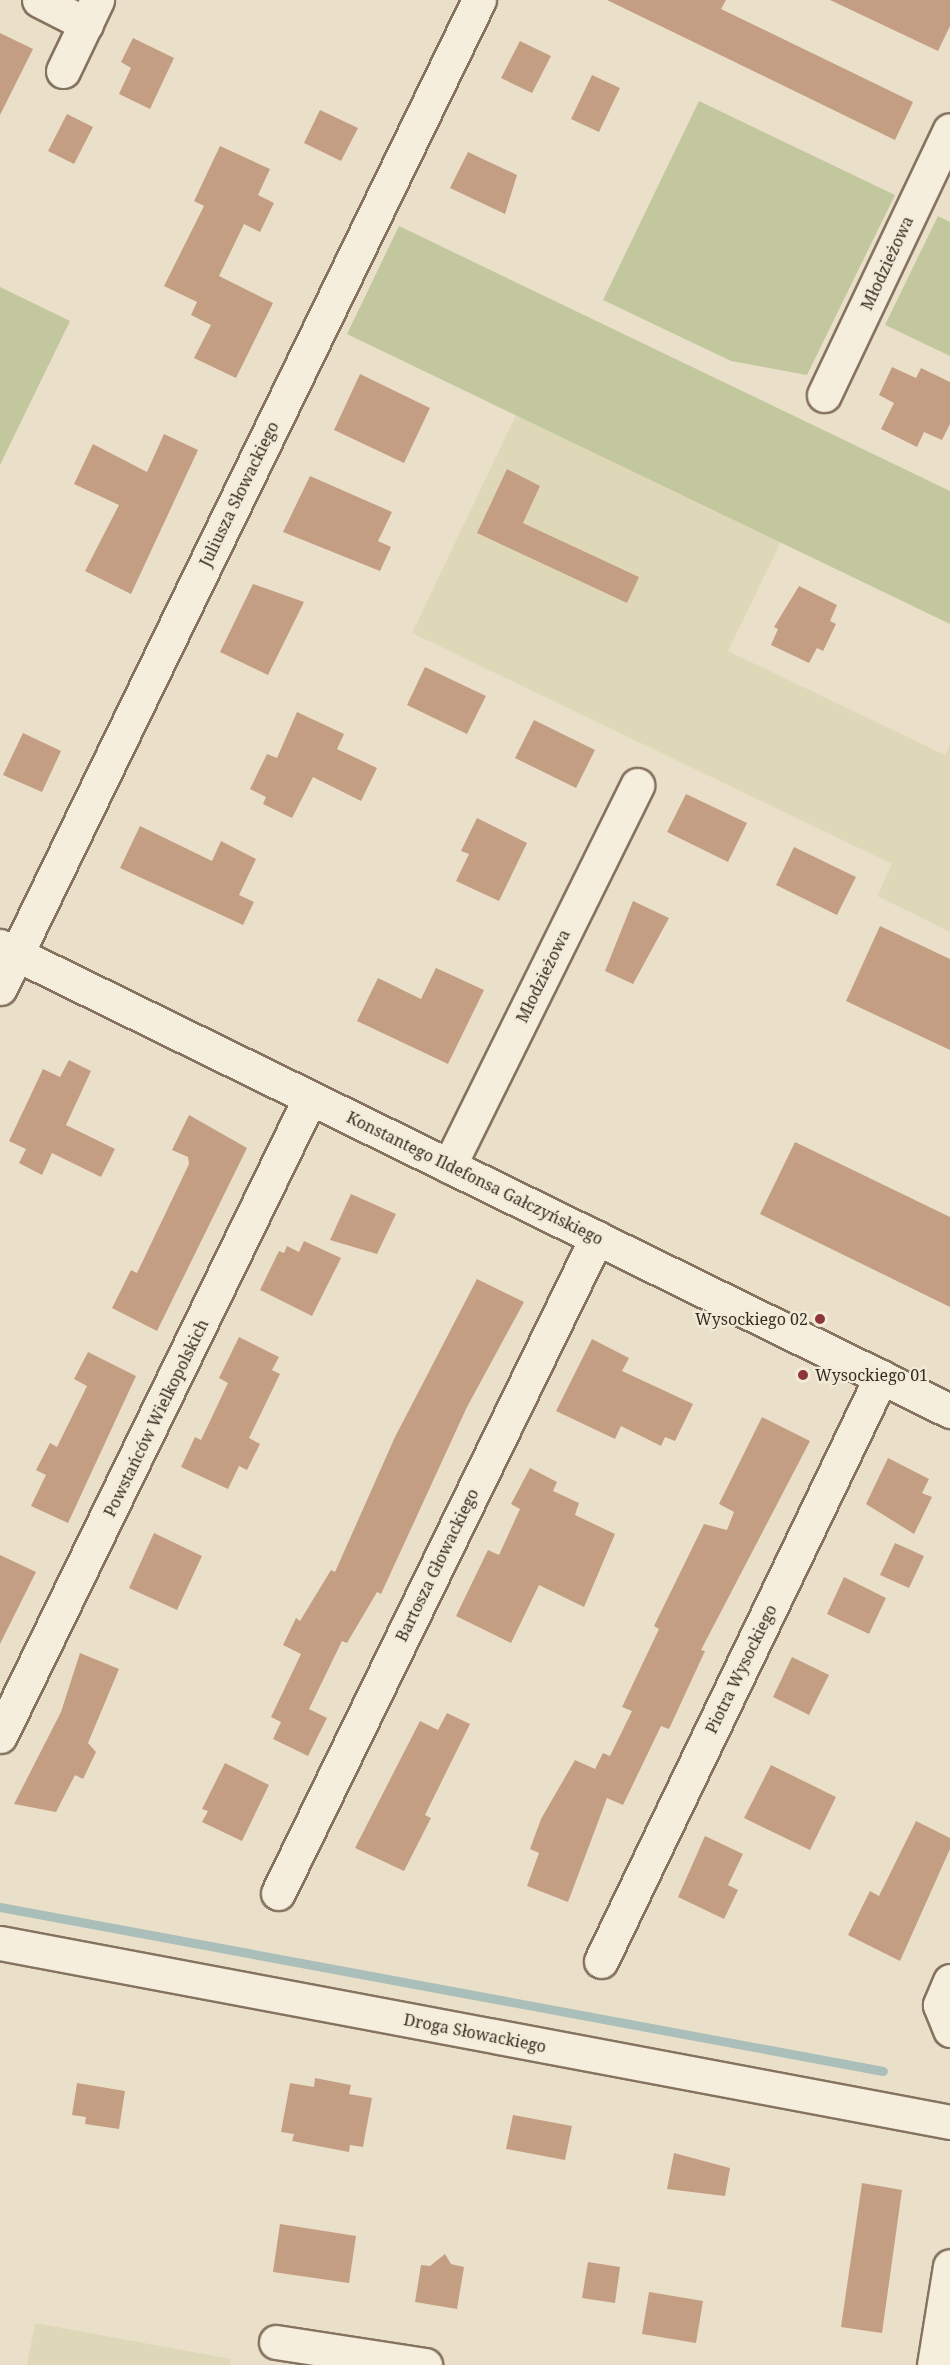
<!DOCTYPE html>
<meta charset="utf-8">
<style>
body{margin:0}
#map{position:relative;width:950px;height:2365px;overflow:hidden;background:#eae0c9;font-family:"Noto Serif",serif}
div>[style]{position:absolute}
.farmland>*{inset:0;background:#dfd8b8}
.green>*{inset:0;background:#c3c79e}
.stream>*{height:9px;margin:-4.5px;padding:0 4.5px;transform-origin:4.5px;border-radius:4.5px;background:#aabfb9}
.building>*{inset:0;background:#c49e83}
.roads{filter:drop-shadow(2px 0 #857360) drop-shadow(-2px 0 #857360) drop-shadow(0 2px #857360) drop-shadow(0 -2px #857360)}
.minor>*{height:33px;margin:-16.5px;padding:0 16.5px;transform-origin:16.5px;border-radius:16.5px;background:#f6eedc}
.dots>*{width:16px;height:16px;translate:-50% -50%;box-sizing:border-box;border:3px solid #f2ebd8;border-radius:50%}
span{translate:-50% -50%;white-space:nowrap;text-align:center;line-height:1.15;-webkit-text-stroke:4.5px #f2ebd8;paint-order:stroke}
.street-label{font-size:16px;color:#372c22}
.poi-label{font-size:16px;color:#372c22}
.right{translate:-100% -50%;text-align:right}
.left{translate:0 -50%;text-align:left}
</style>
<div id="map">
<div class="farmland">
<div style="clip-path:polygon(516px 415px,781px 542px,728px 651px,945px 755px,950px 745px,950px 932px,877px 896px,892px 864px,412px 633px)"></div>
<div style="clip-path:polygon(35px 2323px,231px 2359px,230px 2365px,27px 2365px)"></div>
</div>
<div class="green">
<div style="clip-path:polygon(699px 101px,895px 195px,807px 375px,731px 361px,603px 300px)"></div>
<div style="clip-path:polygon(938px 216px,950px 222px,950px 356px,885px 325px)"></div>
<div style="clip-path:polygon(399px 226px,950px 491px,950px 624px,347px 334px)"></div>
<div style="clip-path:polygon(0 287px,70px 321px,0 465px)"></div>
</div>
<div class="stream">
<div style="left:0;top:1907px;width:898px;rotate:10.52deg"></div>
</div>
<div class="building">
<div style="clip-path:polygon(607px 0,726px 0,721px 9px,913px 102px,895px 140px)"></div>
<div style="clip-path:polygon(830px 0,950px 0,950px 26px,938px 51px)"></div>
<div style="clip-path:polygon(0 33px,33px 49px,0 115px)"></div>
<div style="clip-path:polygon(133px 38px,174px 58px,150px 109px,119px 94px,131px 68px,121px 62px)"></div>
<div style="clip-path:polygon(520px 41px,551px 56px,532px 93px,501px 78px)"></div>
<div style="clip-path:polygon(592px 75px,620px 88px,599px 132px,571px 119px)"></div>
<div style="clip-path:polygon(320px 110px,358px 128px,341px 161px,304px 143px)"></div>
<div style="clip-path:polygon(67px 114px,93px 127px,74px 164px,48px 151px)"></div>
<div style="clip-path:polygon(220px 146px,270px 169px,258px 195px,274px 203px,260px 232px,244px 224px,219px 276px,273px 303px,236px 378px,194px 358px,211px 325px,191px 315px,197px 302px,164px 286px,204px 206px,194px 201px)"></div>
<div style="clip-path:polygon(468px 152px,517px 175px,505px 214px,450px 188px)"></div>
<div style="clip-path:polygon(892px 367px,916px 378px,921px 368px,950px 382px,950px 424px,942px 440px,924px 432px,917px 447px,881px 429px,894px 403px,879px 395px)"></div>
<div style="clip-path:polygon(360px 374px,430px 408px,404px 463px,334px 430px)"></div>
<div style="clip-path:polygon(164px 434px,198px 450px,131px 594px,85px 571px,119px 505px,74px 484px,93px 444px,147px 472px)"></div>
<div style="clip-path:polygon(507px 469px,540px 486px,523px 523px,639px 577px,627px 603px,477px 533px)"></div>
<div style="clip-path:polygon(310px 476px,392px 512px,378px 541px,391px 547px,380px 571px,283px 532px)"></div>
<div style="clip-path:polygon(253px 584px,304px 602px,268px 675px,220px 652px)"></div>
<div style="clip-path:polygon(799px 586px,837px 605px,830px 621px,836px 624px,823px 651px,817px 648px,809px 663px,771px 645px,778px 629px,774px 627px)"></div>
<div style="clip-path:polygon(425px 667px,486px 696px,467px 734px,407px 705px)"></div>
<div style="clip-path:polygon(297px 712px,344px 734px,337px 749px,377px 768px,361px 801px,313px 777px,292px 818px,263px 804px,266px 797px,250px 789px,267px 754px,277px 758px)"></div>
<div style="clip-path:polygon(534px 720px,595px 750px,576px 788px,515px 758px)"></div>
<div style="clip-path:polygon(23px 733px,61px 751px,42px 792px,3px 775px)"></div>
<div style="clip-path:polygon(686px 794px,747px 823px,728px 862px,667px 832px)"></div>
<div style="clip-path:polygon(477px 818px,527px 843px,499px 901px,456px 881px,469px 854px,461px 851px)"></div>
<div style="clip-path:polygon(140px 826px,212px 861px,221px 841px,256px 859px,239px 895px,254px 902px,243px 925px,120px 868px)"></div>
<div style="clip-path:polygon(794px 847px,856px 877px,837px 915px,776px 885px)"></div>
<div style="clip-path:polygon(633px 901px,669px 918px,633px 984px,605px 971px)"></div>
<div style="clip-path:polygon(880px 926px,950px 959px,950px 1050px,846px 1001px)"></div>
<div style="clip-path:polygon(436px 968px,484px 990px,448px 1064px,357px 1021px,378px 978px,421px 999px)"></div>
<div style="clip-path:polygon(69px 1060px,91px 1071px,66px 1125px,115px 1149px,101px 1177px,52px 1153px,42px 1175px,19px 1163px,26px 1149px,9px 1141px,43px 1069px,60px 1077px)"></div>
<div style="clip-path:polygon(189px 1115px,247px 1148px,157px 1331px,112px 1308px,131px 1270px,137px 1273px,189px 1164px,188px 1157px,172px 1150px)"></div>
<div style="clip-path:polygon(795px 1142px,950px 1217px,950px 1307px,760px 1214px)"></div>
<div style="clip-path:polygon(351px 1194px,396px 1214px,377px 1254px,330px 1240px)"></div>
<div style="clip-path:polygon(304px 1241px,341px 1258px,312px 1316px,260px 1290px,279px 1251px,284px 1253px,287px 1246px,299px 1252px)"></div>
<div style="clip-path:polygon(477px 1279px,524px 1302px,467px 1407px,381px 1594px,377px 1592px,347px 1643px,342px 1641px,309px 1709px,327px 1718px,308px 1756px,273px 1739px,281px 1722px,271px 1717px,301px 1654px,283px 1645px,296px 1618px,300px 1621px,331px 1570px,335px 1572px,395px 1437px)"></div>
<div style="clip-path:polygon(239px 1337px,279px 1357px,272px 1370px,280px 1374px,249px 1438px,260px 1444px,247px 1470px,239px 1466px,228px 1489px,181px 1467px,195px 1437px,201px 1440px,228px 1383px,219px 1378px)"></div>
<div style="clip-path:polygon(592px 1339px,629px 1358px,622px 1371px,693px 1404px,675px 1441px,665px 1437px,661px 1446px,621px 1426px,615px 1439px,556px 1411px)"></div>
<div style="clip-path:polygon(88px 1352px,136px 1376px,68px 1523px,31px 1506px,46px 1475px,36px 1470px,50px 1443px,57px 1447px,87px 1386px,74px 1379px)"></div>
<div style="clip-path:polygon(762px 1417px,810px 1441px,701px 1650px,705px 1651px,669px 1729px,661px 1726px,623px 1805px,607px 1798px,568px 1902px,527px 1886px,539px 1853px,530px 1849px,541px 1819px,575px 1760px,595px 1769px,603px 1753px,610px 1756px,632px 1711px,622px 1707px,659px 1629px,654px 1626px,704px 1524px,727px 1530px,734px 1512px,719px 1504px)"></div>
<div style="clip-path:polygon(888px 1458px,929px 1479px,922px 1493px,932px 1497px,914px 1534px,866px 1504px)"></div>
<div style="clip-path:polygon(530px 1468px,557px 1482px,553px 1491px,579px 1503px,575px 1515px,615px 1534px,584px 1607px,539px 1585px,511px 1643px,456px 1616px,488px 1550px,499px 1555px,520px 1509px,511px 1504px)"></div>
<div style="clip-path:polygon(154px 1533px,202px 1556px,177px 1610px,129px 1588px)"></div>
<div style="clip-path:polygon(895px 1543px,924px 1556px,909px 1588px,880px 1575px)"></div>
<div style="clip-path:polygon(0 1555px,36px 1572px,0 1644px)"></div>
<div style="clip-path:polygon(844px 1577px,886px 1598px,869px 1634px,827px 1614px)"></div>
<div style="clip-path:polygon(80px 1653px,119px 1669px,88px 1743px,96px 1752px,83px 1779px,75px 1775px,56px 1812px,14px 1804px,61px 1712px)"></div>
<div style="clip-path:polygon(792px 1657px,829px 1675px,809px 1715px,773px 1697px)"></div>
<div style="clip-path:polygon(447px 1713px,470px 1724px,425px 1815px,431px 1818px,404px 1871px,355px 1848px,420px 1721px,438px 1730px)"></div>
<div style="clip-path:polygon(225px 1763px,269px 1785px,242px 1841px,202px 1822px,208px 1811px,202px 1809px)"></div>
<div style="clip-path:polygon(771px 1765px,836px 1797px,810px 1850px,744px 1818px)"></div>
<div style="clip-path:polygon(916px 1821px,950px 1838px,950px 1849px,900px 1961px,848px 1935px,870px 1891px,879px 1896px)"></div>
<div style="clip-path:polygon(705px 1836px,743px 1854px,728px 1885px,738px 1890px,724px 1919px,678px 1897px)"></div>
<div style="clip-path:polygon(315px 2078px,351px 2085px,349px 2094px,372px 2098px,363px 2147px,350px 2145px,349px 2152px,292px 2141px,294px 2134px,281px 2132px,290px 2083px,314px 2087px)"></div>
<div style="clip-path:polygon(77px 2083px,125px 2091px,119px 2129px,85px 2124px,86px 2117px,72px 2115px)"></div>
<div style="clip-path:polygon(513px 2115px,572px 2126px,565px 2160px,506px 2149px)"></div>
<div style="clip-path:polygon(674px 2153px,730px 2168px,725px 2196px,667px 2189px)"></div>
<div style="clip-path:polygon(862px 2183px,902px 2190px,882px 2333px,841px 2327px)"></div>
<div style="clip-path:polygon(280px 2224px,356px 2236px,349px 2283px,273px 2272px)"></div>
<div style="clip-path:polygon(445px 2254px,451px 2264px,464px 2267px,457px 2309px,415px 2302px,421px 2265px,430px 2266px)"></div>
<div style="clip-path:polygon(588px 2262px,620px 2267px,615px 2303px,582px 2298px)"></div>
<div style="clip-path:polygon(649px 2292px,703px 2301px,696px 2343px,642px 2334px)"></div>
</div>
<div class="roads">
<div class="minor">
<div style="left:39px;top:0;width:53px;rotate:27.1deg"></div>
<div style="left:63px;top:71px;width:79px;rotate:-64.4deg"></div>
<div style="left:824px;top:395px;width:293px;rotate:-64.6deg"></div>
<div style="left:0;top:946px;width:1058px;rotate:26.08deg"></div>
<div style="left:0;top:988px;width:1098px;rotate:-64.14deg"></div>
<div style="left:449px;top:1166px;width:425px;rotate:-63.7deg"></div>
<div style="left:0;top:1736px;width:709px;rotate:-64.09deg"></div>
<div style="left:278px;top:1893px;width:729px;rotate:-64.07deg"></div>
<div style="left:0;top:1943px;width:967px;rotate:10.67deg"></div>
<div style="left:601px;top:1961px;width:648px;rotate:-64.38deg"></div>
<div style="left:950px;top:1981px;width:26px;rotate:113deg"></div>
<div style="left:940px;top:2005px;width:27px;rotate:68deg"></div>
<div style="left:276px;top:2342px;width:151px;rotate:8.8deg"></div>
<div style="left:934px;top:2365px;width:100px;rotate:-80.8deg"></div>
</div>
</div>
<div class="dots">
<div style="left:820px;top:1319px;background:#8d3637"></div>
<div style="left:803px;top:1375px;background:#8d3637"></div>
</div>
<div class="street-label">
<span style="left:887px;top:263px;rotate:-65deg">Młodzieżowa</span>
<span style="left:239px;top:494px;rotate:-64deg">Juliusza Słowackiego</span>
<span style="left:543px;top:976px;rotate:-64deg">Młodzieżowa</span>
<span style="left:475px;top:1178px;rotate:26deg">Konstantego Ildefonsa Gałczyńskiego</span>
<span style="left:156px;top:1418px;rotate:-64deg">Powstańców Wielkopolskich</span>
<span style="left:437px;top:1565px;rotate:-64deg">Bartosza Głowackiego</span>
<span style="left:741px;top:1669px;rotate:-64deg">Piotra Wysockiego</span>
<span style="left:475px;top:2033px;rotate:11deg">Droga Słowackiego</span>
</div>
<div class="poi-label">
<span class="right" style="left:808px;top:1319px">Wysockiego 02</span>
<span class="left" style="left:815px;top:1375px">Wysockiego 01</span>
</div>
</div>
